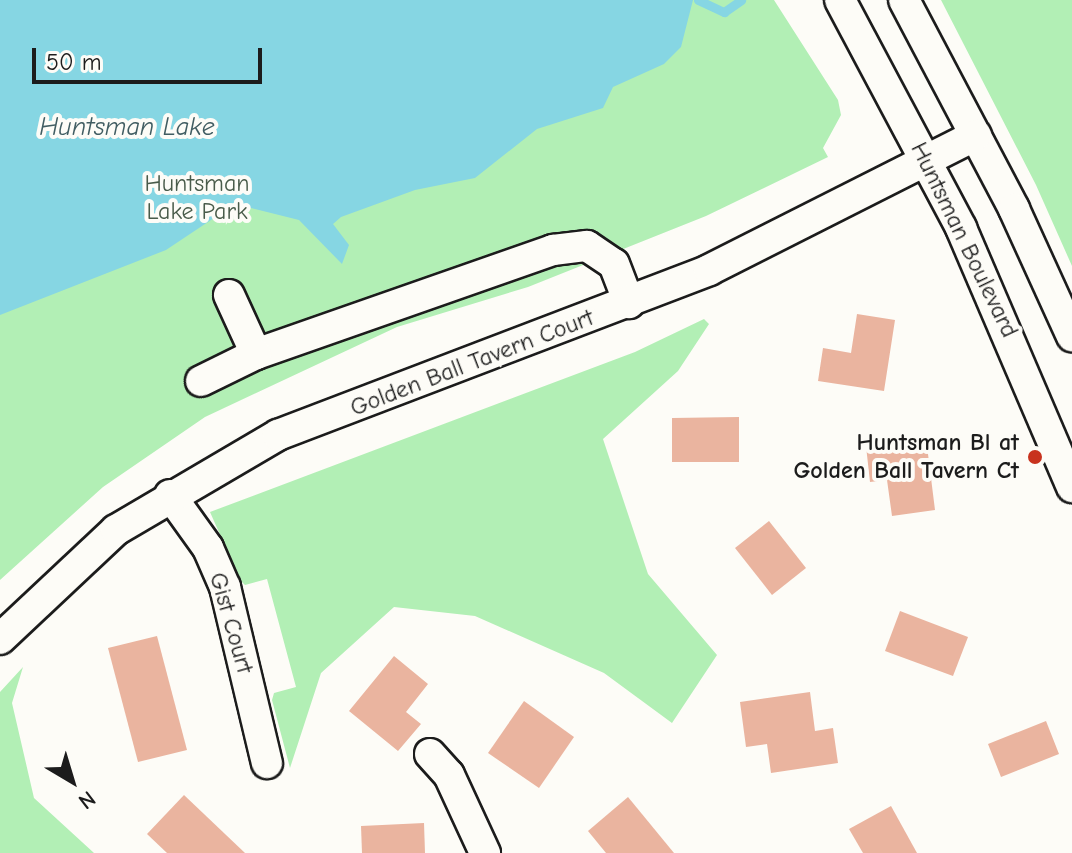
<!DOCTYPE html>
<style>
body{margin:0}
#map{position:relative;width:1072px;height:853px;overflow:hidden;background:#fdfcf7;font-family:"Comic Neue",sans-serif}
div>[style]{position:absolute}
.green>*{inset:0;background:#b2efb5}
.water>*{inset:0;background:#86d6e3}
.stream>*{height:9px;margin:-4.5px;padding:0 4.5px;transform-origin:4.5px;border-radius:4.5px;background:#86d6e3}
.building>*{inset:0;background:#eab49f}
.roads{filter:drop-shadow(2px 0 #1c1c1c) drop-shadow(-2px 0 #1c1c1c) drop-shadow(0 2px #1c1c1c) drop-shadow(0 -2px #1c1c1c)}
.minor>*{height:30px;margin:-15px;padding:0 15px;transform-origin:15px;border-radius:15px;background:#fdfcf7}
.dots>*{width:22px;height:22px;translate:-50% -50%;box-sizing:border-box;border:4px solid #fdfcf7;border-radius:50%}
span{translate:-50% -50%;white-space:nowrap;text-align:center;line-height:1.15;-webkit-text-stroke:8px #fdfcf7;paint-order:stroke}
.park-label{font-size:24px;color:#495b4a}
.street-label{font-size:24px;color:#1c1c1c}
.poi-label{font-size:24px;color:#1c1c1c;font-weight:700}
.right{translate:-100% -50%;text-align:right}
.water-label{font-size:26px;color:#415d62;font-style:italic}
.north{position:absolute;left:32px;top:741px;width:80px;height:80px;-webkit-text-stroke:6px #fdfcf7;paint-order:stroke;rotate:142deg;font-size:22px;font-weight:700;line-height:32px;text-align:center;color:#1c1c1c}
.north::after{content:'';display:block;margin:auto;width:28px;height:36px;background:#1c1c1c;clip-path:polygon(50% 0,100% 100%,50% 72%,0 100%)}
.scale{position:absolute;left:32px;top:48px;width:230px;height:36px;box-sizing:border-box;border:4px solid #1c1c1c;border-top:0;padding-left:10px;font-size:24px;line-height:28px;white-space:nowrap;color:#1c1c1c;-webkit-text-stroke:6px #fdfcf7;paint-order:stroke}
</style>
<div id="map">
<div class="green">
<div style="clip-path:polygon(0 0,774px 0,838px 100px,841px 115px,823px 148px,828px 157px,706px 216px,528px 287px,397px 327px,205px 417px,103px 487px,0 580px)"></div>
<div style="clip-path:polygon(941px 0,1072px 0,1072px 266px,1036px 185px)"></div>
<div style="clip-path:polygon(704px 319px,709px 324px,678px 371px,603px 439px,648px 574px,717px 655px,672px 723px,604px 673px,475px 616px,394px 607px,321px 673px,290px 768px,272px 700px,274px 693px,296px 687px,267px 579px,245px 585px,240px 580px,210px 512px,635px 352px)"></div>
<div style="clip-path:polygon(23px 667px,12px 703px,34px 798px,94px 853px,0 853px,0 692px)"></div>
</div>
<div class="water">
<div style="clip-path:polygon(0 0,693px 0,681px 47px,664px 64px,613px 87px,603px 108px,537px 129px,475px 178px,415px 190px,341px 217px,333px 224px,349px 245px,342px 264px,299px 220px,235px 204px,166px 250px,0 315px)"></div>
</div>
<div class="stream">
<div style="left:698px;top:0;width:29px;rotate:25deg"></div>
<div style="left:724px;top:12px;width:21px;rotate:-35deg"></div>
</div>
<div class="building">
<div style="clip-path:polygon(857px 314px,895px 320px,884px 391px,818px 381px,823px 348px,851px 353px)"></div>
<div style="clip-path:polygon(739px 417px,739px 462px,672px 462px,672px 418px)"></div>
<div style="clip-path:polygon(926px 438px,935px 510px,892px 516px,887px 480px,870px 482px,866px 446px)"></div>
<div style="clip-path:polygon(769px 521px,806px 568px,772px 595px,735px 548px)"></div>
<div style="clip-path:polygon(900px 611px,968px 637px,953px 676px,885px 651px)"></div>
<div style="clip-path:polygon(157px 636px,187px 750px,138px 762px,108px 648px)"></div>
<div style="clip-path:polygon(394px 656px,428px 684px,406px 712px,421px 724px,398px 751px,349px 711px)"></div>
<div style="clip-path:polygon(810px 692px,815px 731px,833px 728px,838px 763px,771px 773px,767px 744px,746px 747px,740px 702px)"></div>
<div style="clip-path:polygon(524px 701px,574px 737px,539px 788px,488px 753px)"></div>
<div style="clip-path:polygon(1046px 721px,1059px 754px,1001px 777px,988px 744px)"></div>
<div style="clip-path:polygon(184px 795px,245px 853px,167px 853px,147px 834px)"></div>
<div style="clip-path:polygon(628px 797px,674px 853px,606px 853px,588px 831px)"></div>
<div style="clip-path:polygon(891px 806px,917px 853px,863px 853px,849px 829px)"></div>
<div style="clip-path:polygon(424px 823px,425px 853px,362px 853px,361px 826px)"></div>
</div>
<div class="roads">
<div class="minor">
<div style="left:840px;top:0;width:258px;rotate:62deg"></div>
<div style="left:961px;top:228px;width:282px;rotate:66.8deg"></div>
<div style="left:904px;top:0;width:236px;rotate:62.2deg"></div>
<div style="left:1014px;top:209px;width:140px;rotate:65.5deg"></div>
<div style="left:229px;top:295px;width:65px;rotate:65.4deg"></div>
<div style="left:256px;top:354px;width:315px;rotate:-19.3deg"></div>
<div style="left:553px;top:250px;width:34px;rotate:-7deg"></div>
<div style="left:587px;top:246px;width:32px;rotate:34deg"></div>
<div style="left:614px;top:264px;width:42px;rotate:69deg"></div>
<div style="left:201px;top:381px;width:61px;rotate:-26.1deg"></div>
<div style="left:170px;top:495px;width:65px;rotate:54.4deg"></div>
<div style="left:208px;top:548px;width:43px;rotate:66.4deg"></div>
<div style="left:225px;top:587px;width:181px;rotate:76.6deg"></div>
<div style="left:0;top:639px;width:159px;rotate:-43.2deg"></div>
<div style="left:116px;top:530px;width:188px;rotate:-30.4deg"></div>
<div style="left:278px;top:435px;width:462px;rotate:-20.9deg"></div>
<div style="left:709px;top:270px;width:299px;rotate:-26.8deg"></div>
<div style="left:430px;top:754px;width:28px;rotate:48deg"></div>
<div style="left:449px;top:775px;width:86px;rotate:65.2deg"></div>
</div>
</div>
<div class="dots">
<div style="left:1035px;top:457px;background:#c8321e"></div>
</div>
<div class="park-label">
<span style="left:197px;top:198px">Huntsman<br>Lake Park</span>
</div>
<div class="street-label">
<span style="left:964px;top:240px;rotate:64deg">Huntsman Boulevard</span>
<span style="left:472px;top:363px;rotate:-21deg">Golden Ball Tavern Court</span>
<span style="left:231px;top:623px;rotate:74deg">Gist Court</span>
</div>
<div class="poi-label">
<span class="right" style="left:1019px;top:457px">Huntsman Bl at<br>Golden Ball Tavern Ct</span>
</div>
<div class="water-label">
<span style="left:127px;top:128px">Huntsman Lake</span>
</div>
<div class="north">N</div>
<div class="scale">50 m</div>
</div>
